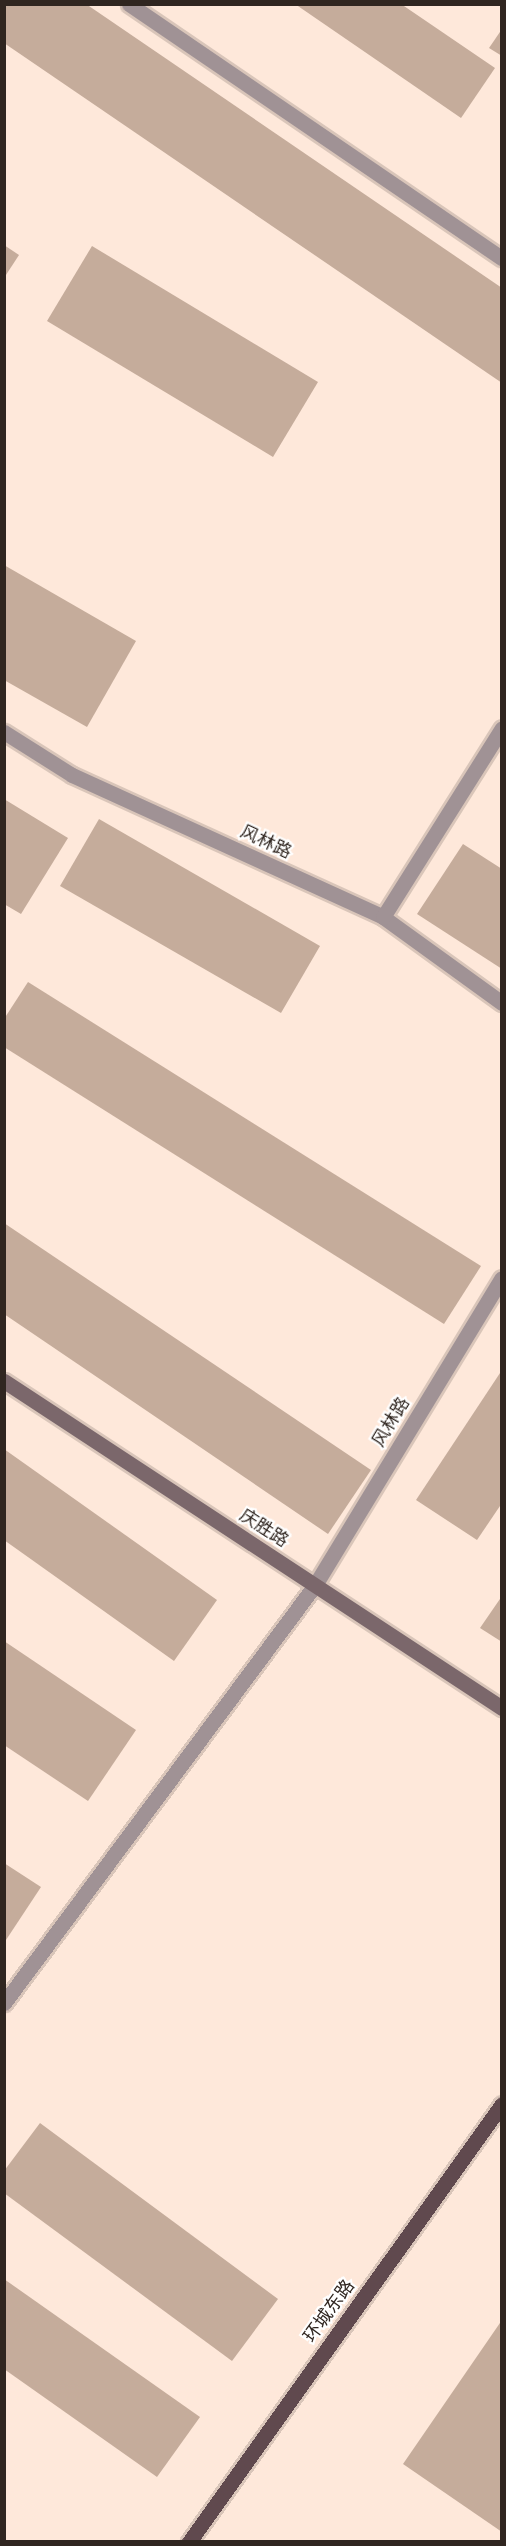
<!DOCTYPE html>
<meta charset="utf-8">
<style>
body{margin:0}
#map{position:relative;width:506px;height:2546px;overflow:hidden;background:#fee8da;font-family:Mulish,"Noto Sans SC",sans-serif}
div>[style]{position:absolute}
.building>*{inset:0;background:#c5ac9b}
.roads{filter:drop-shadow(2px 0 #d9c5b9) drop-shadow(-2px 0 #d9c5b9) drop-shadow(0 2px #d9c5b9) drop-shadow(0 -2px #d9c5b9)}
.street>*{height:15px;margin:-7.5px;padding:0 7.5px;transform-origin:7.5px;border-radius:7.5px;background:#a09295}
.secondary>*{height:15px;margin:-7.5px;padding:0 7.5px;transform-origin:7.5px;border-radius:7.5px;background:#7b676b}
.primary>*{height:15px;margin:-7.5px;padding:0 7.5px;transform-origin:7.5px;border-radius:7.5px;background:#60494e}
span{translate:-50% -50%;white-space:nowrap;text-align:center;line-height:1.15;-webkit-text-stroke:4.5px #fff;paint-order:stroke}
.street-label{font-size:18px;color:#302620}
.frame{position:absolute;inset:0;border:6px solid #302620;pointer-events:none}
</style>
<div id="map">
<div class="building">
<div style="clip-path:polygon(4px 4px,86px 4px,502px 288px,502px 383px,4px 43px)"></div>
<div style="clip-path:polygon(295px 4px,401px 4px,495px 68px,461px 118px)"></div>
<div style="clip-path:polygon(502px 29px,502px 56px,489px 48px)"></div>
<div style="clip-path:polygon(4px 245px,19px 255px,4px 278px)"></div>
<div style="clip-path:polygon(92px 246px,318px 382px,273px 457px,47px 321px)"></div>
<div style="clip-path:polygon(4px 565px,136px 641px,87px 727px,4px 680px)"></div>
<div style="clip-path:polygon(4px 799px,68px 838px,21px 914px,4px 904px)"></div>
<div style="clip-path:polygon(99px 819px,320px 946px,281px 1013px,60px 886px)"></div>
<div style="clip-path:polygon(463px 844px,502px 869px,502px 969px,417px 914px)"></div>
<div style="clip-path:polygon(28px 982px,481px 1266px,444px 1324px,4px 1047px,4px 1019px)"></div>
<div style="clip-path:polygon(4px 1223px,371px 1470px,328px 1534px,4px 1314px)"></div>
<div style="clip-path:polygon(502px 1370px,502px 1503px,477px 1540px,416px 1500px)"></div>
<div style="clip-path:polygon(4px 1449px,217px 1600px,174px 1661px,4px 1540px)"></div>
<div style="clip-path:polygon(502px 1596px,502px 1642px,480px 1628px)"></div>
<div style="clip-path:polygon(4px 1641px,136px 1730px,88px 1801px,4px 1745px)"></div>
<div style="clip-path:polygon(4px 1863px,41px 1887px,4px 1943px)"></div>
<div style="clip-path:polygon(40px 2123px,278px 2299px,232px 2361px,4px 2193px,4px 2171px)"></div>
<div style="clip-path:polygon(4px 2279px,200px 2417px,157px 2477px,4px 2369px)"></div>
<div style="clip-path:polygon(502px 2320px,502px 2532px,403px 2464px)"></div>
</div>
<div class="roads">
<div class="street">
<div style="left:129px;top:4px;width:451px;rotate:34.3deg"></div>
<div style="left:4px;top:732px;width:80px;rotate:32.3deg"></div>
<div style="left:72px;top:775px;width:342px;rotate:24.5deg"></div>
<div style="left:383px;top:917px;width:147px;rotate:35.9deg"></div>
<div style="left:383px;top:917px;width:223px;rotate:-57.8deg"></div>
<div style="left:4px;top:2003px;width:521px;rotate:-53.35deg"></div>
<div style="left:315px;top:1585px;width:359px;rotate:-58.7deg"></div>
</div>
<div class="secondary">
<div style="left:4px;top:1381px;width:596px;rotate:33.29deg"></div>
</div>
<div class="primary">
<div style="left:189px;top:2542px;width:538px;rotate:-54.45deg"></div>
</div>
</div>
<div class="street-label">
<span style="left:266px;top:842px;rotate:25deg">风林路</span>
<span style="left:391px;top:1422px;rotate:-59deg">风林路</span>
<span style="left:264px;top:1528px;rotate:33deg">庆胜路</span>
<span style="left:329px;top:2311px;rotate:-54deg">环城东路</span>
</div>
<div class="frame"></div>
</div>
